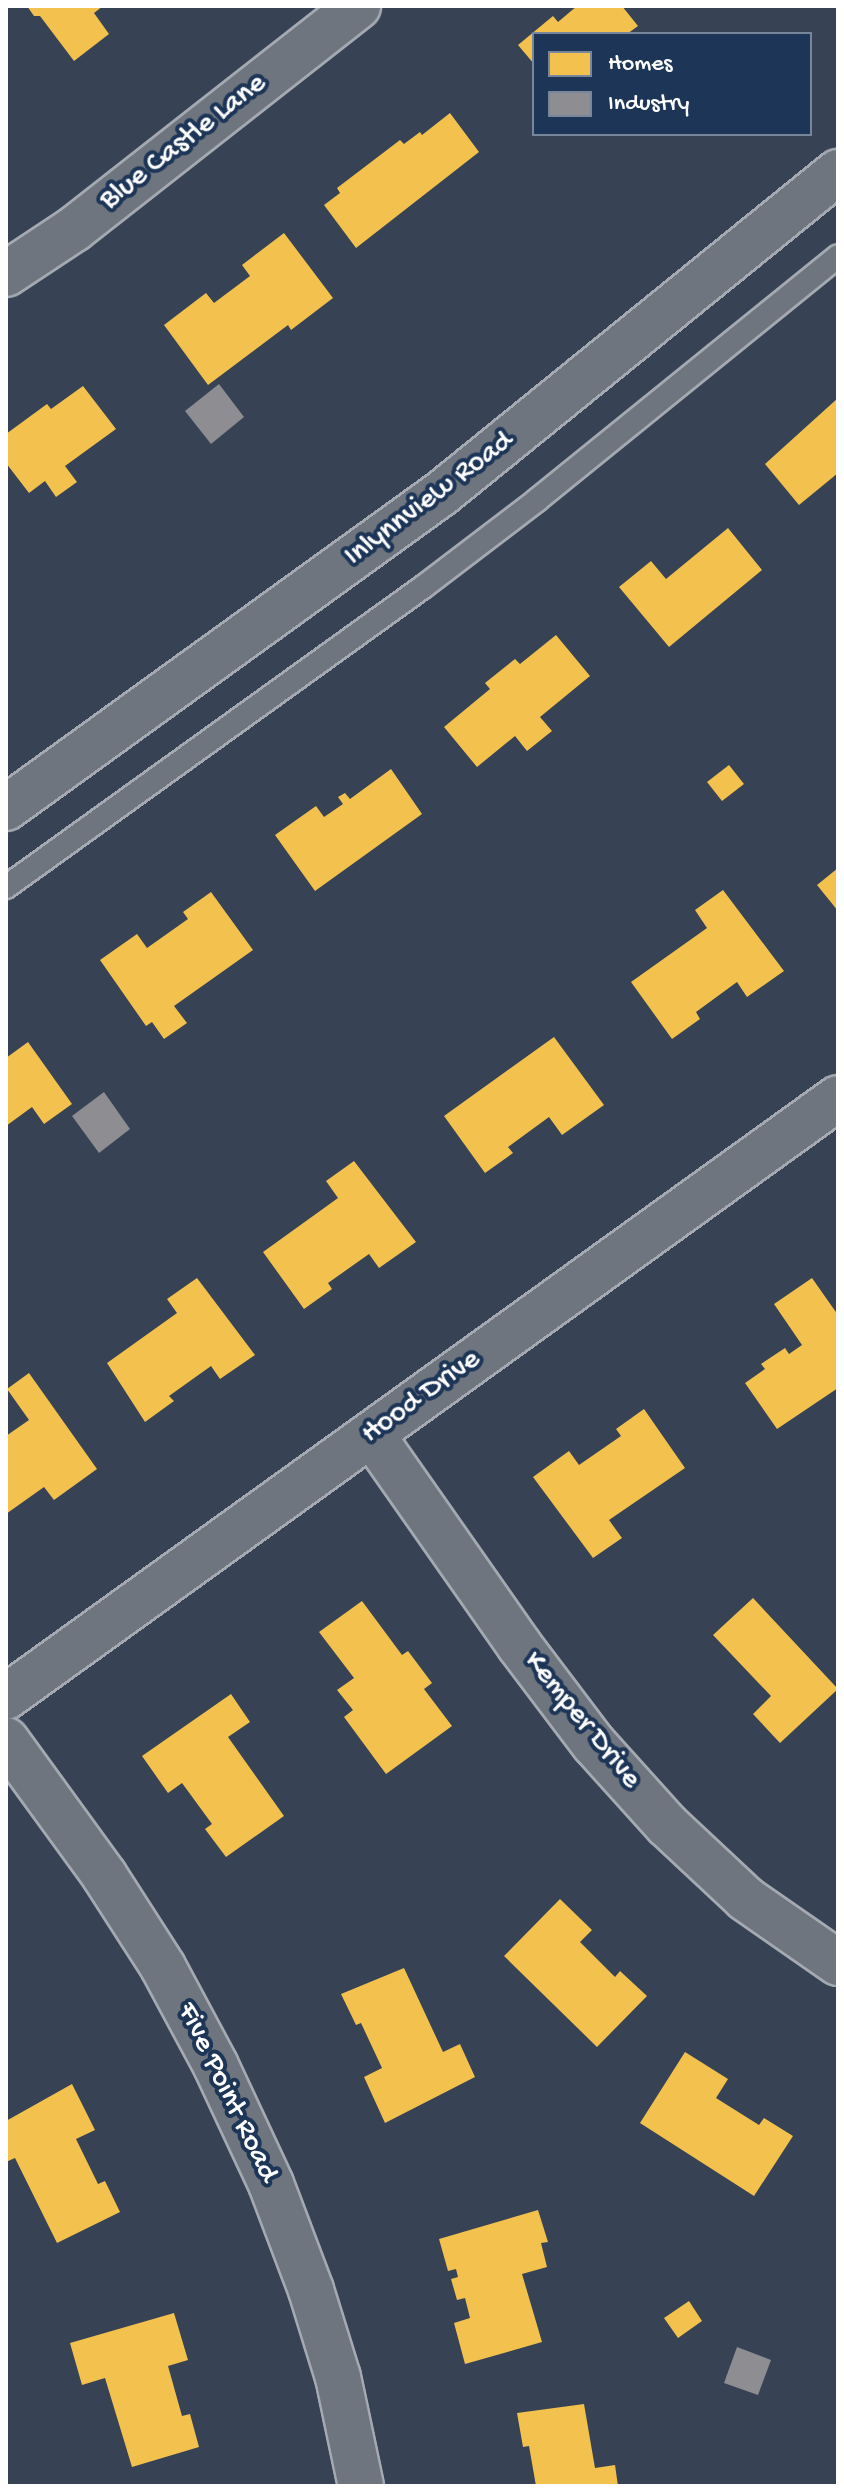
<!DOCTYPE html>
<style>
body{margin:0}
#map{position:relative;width:844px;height:2492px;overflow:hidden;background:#374354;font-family:"Gochi Hand",sans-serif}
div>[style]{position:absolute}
.homes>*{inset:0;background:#f2c14e}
.industry>*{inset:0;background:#8d8d92}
.roads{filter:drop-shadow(2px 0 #a5aab2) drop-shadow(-2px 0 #a5aab2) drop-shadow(0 2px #a5aab2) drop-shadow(0 -2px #a5aab2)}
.service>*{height:22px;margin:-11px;padding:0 11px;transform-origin:11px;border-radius:11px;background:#6f757e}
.minor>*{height:44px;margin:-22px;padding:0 22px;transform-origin:22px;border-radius:22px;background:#6f757e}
span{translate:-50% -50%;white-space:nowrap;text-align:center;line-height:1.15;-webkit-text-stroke:8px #1d3557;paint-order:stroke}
.street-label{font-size:30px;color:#fff}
.frame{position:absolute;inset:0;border:8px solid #fff;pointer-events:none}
.legend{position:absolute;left:532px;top:32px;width:280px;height:104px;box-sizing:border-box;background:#1d3557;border:2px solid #77869a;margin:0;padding:10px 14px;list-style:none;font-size:24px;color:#fff}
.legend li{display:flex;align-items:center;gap:16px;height:40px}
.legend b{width:40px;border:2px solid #77869a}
</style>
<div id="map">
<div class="homes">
<div style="clip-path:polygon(27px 6px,103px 6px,94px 13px,109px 34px,74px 61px,40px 16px,34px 16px)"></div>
<div style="clip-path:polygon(577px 6px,622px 6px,638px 26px,627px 34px,534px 34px,534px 64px,518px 45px,553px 16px,558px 22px)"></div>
<div style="clip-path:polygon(450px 113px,479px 152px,356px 248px,324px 205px,340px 193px,337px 188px,400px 140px,404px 144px,420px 132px,422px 135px)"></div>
<div style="clip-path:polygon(284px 233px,333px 298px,291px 330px,288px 325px,208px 385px,164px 325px,206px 293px,214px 303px,250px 276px,242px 265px)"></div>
<div style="clip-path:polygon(83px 386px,116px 429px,65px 466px,77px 482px,56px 497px,45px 481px,29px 493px,6px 463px,6px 434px,47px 404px,51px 409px)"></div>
<div style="clip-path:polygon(838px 398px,838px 473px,799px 505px,765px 464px)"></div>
<div style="clip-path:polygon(728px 528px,762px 570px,669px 647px,619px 587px,651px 561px,666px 579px)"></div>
<div style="clip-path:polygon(556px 635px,590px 676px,540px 717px,552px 731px,527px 751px,515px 736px,477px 767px,444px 727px,490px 689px,485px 683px,515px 659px,520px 664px)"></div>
<div style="clip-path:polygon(729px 765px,744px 784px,722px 801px,707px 782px)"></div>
<div style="clip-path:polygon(391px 769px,422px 814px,315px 891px,275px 835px,316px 806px,324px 817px,343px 804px,338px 797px,345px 793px,350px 799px)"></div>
<div style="clip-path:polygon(838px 868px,838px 911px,817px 885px)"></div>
<div style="clip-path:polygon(723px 890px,784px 971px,747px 997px,737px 982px,696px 1012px,700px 1019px,672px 1039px,631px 982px,707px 928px,695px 910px)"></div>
<div style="clip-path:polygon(211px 892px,253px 950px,174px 1006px,187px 1023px,164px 1039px,152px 1022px,146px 1026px,100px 960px,137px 934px,147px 948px,188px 919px,183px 912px)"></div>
<div style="clip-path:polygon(554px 1037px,604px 1105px,562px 1135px,549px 1117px,508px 1147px,513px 1153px,485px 1173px,444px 1116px)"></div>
<div style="clip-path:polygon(28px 1042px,72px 1104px,44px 1124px,32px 1107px,6px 1126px,6px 1058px)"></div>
<div style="clip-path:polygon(354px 1161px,416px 1242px,379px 1268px,369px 1254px,328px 1283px,332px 1289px,304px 1309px,263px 1252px,338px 1198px,326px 1181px)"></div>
<div style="clip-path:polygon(197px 1278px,255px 1355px,220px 1379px,211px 1366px,169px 1396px,174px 1401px,145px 1422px,107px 1363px,177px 1313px,167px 1299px)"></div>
<div style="clip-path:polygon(812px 1278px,838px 1315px,838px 1388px,777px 1429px,745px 1383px,765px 1369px,761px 1364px,785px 1348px,789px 1354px,802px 1345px,774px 1304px)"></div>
<div style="clip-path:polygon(29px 1373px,97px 1469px,54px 1500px,44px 1487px,6px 1514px,6px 1436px,29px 1420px,7px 1389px)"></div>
<div style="clip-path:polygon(644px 1409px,685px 1468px,609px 1520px,622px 1538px,593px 1558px,533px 1477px,569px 1451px,579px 1465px,621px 1436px,616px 1429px)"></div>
<div style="clip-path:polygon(753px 1598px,838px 1689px,780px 1743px,753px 1714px,771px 1696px,713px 1635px)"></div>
<div style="clip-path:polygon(362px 1601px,402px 1655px,408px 1651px,432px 1683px,424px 1689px,452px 1726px,386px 1774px,344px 1717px,353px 1710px,337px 1690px,354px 1678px,319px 1632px)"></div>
<div style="clip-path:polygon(231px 1694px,250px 1722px,228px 1737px,284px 1816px,226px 1857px,205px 1829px,212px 1824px,182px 1783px,168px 1793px,142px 1756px)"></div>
<div style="clip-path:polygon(560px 1899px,592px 1930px,580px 1942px,615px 1977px,620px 1971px,647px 1996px,597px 2047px,504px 1956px)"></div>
<div style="clip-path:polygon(404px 1968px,443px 2052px,460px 2044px,475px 2077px,385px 2123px,364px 2077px,382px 2068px,361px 2023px,356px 2025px,341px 1994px)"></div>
<div style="clip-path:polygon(685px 2052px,728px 2079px,716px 2098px,759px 2125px,764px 2118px,793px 2136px,754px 2196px,640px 2123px)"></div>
<div style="clip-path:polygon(72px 2084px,95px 2130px,76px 2139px,98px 2184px,105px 2181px,120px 2212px,57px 2243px,15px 2158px,6px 2162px,6px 2121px)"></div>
<div style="clip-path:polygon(538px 2210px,548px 2242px,541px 2243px,547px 2267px,522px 2274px,542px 2342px,465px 2364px,454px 2323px,470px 2318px,465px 2298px,457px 2300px,451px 2279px,458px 2277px,456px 2269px,448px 2271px,439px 2239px)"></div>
<div style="clip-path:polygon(689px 2301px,702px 2321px,678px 2338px,664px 2318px)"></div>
<div style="clip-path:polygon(174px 2313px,188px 2360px,168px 2366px,182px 2416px,190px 2414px,199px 2447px,132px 2467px,105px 2378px,82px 2385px,70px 2343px)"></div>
<div style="clip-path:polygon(584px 2404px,595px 2468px,615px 2465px,618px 2486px,536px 2486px,529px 2446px,523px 2447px,517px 2413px)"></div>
</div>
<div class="industry">
<div style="clip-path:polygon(219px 384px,244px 417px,211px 444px,185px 411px)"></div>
<div style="clip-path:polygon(104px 1092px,130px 1129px,99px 1153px,72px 1116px)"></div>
<div style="clip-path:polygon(737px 2347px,771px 2360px,758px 2395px,724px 2383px)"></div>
</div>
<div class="roads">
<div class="service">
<div style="left:6px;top:887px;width:514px;rotate:-35.73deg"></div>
<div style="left:423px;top:587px;width:143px;rotate:-37.3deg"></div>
<div style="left:537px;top:500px;width:387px;rotate:-39deg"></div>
</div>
<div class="minor">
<div style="left:6px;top:274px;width:82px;rotate:-33.5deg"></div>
<div style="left:74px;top:229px;width:361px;rotate:-38.1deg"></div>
<div style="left:6px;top:808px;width:538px;rotate:-35.85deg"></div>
<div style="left:442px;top:493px;width:510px;rotate:-39.03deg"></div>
<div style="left:372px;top:1435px;width:256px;rotate:55deg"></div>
<div style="left:519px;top:1645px;width:124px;rotate:52.9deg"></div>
<div style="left:594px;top:1744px;width:109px;rotate:48deg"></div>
<div style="left:667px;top:1825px;width:108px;rotate:43.1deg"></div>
<div style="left:746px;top:1899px;width:112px;rotate:34.8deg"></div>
<div style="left:6px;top:1697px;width:1025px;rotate:-35.75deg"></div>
<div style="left:6px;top:1740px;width:167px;rotate:54deg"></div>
<div style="left:104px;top:1875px;width:109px;rotate:57.3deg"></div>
<div style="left:163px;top:1967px;width:112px;rotate:61.8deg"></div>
<div style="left:216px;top:2066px;width:130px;rotate:65deg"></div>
<div style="left:271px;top:2184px;width:113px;rotate:69.3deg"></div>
<div style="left:311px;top:2290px;width:91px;rotate:72.8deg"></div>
<div style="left:338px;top:2377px;width:111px;rotate:78.1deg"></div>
</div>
</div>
<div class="street-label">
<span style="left:184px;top:143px;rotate:-38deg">Blue Castle Lane</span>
<span style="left:430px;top:500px;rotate:-37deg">Inlynnview Road</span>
<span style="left:422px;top:1398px;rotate:-36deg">Hood Drive</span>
<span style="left:581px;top:1721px;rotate:51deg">Kemper Drive</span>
<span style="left:226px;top:2093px;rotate:64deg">Five Point Road</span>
</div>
<div class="frame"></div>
<ul class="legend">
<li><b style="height:22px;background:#f2c14e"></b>Homes</li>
<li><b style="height:22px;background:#8d8d92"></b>Industry</li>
</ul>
</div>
